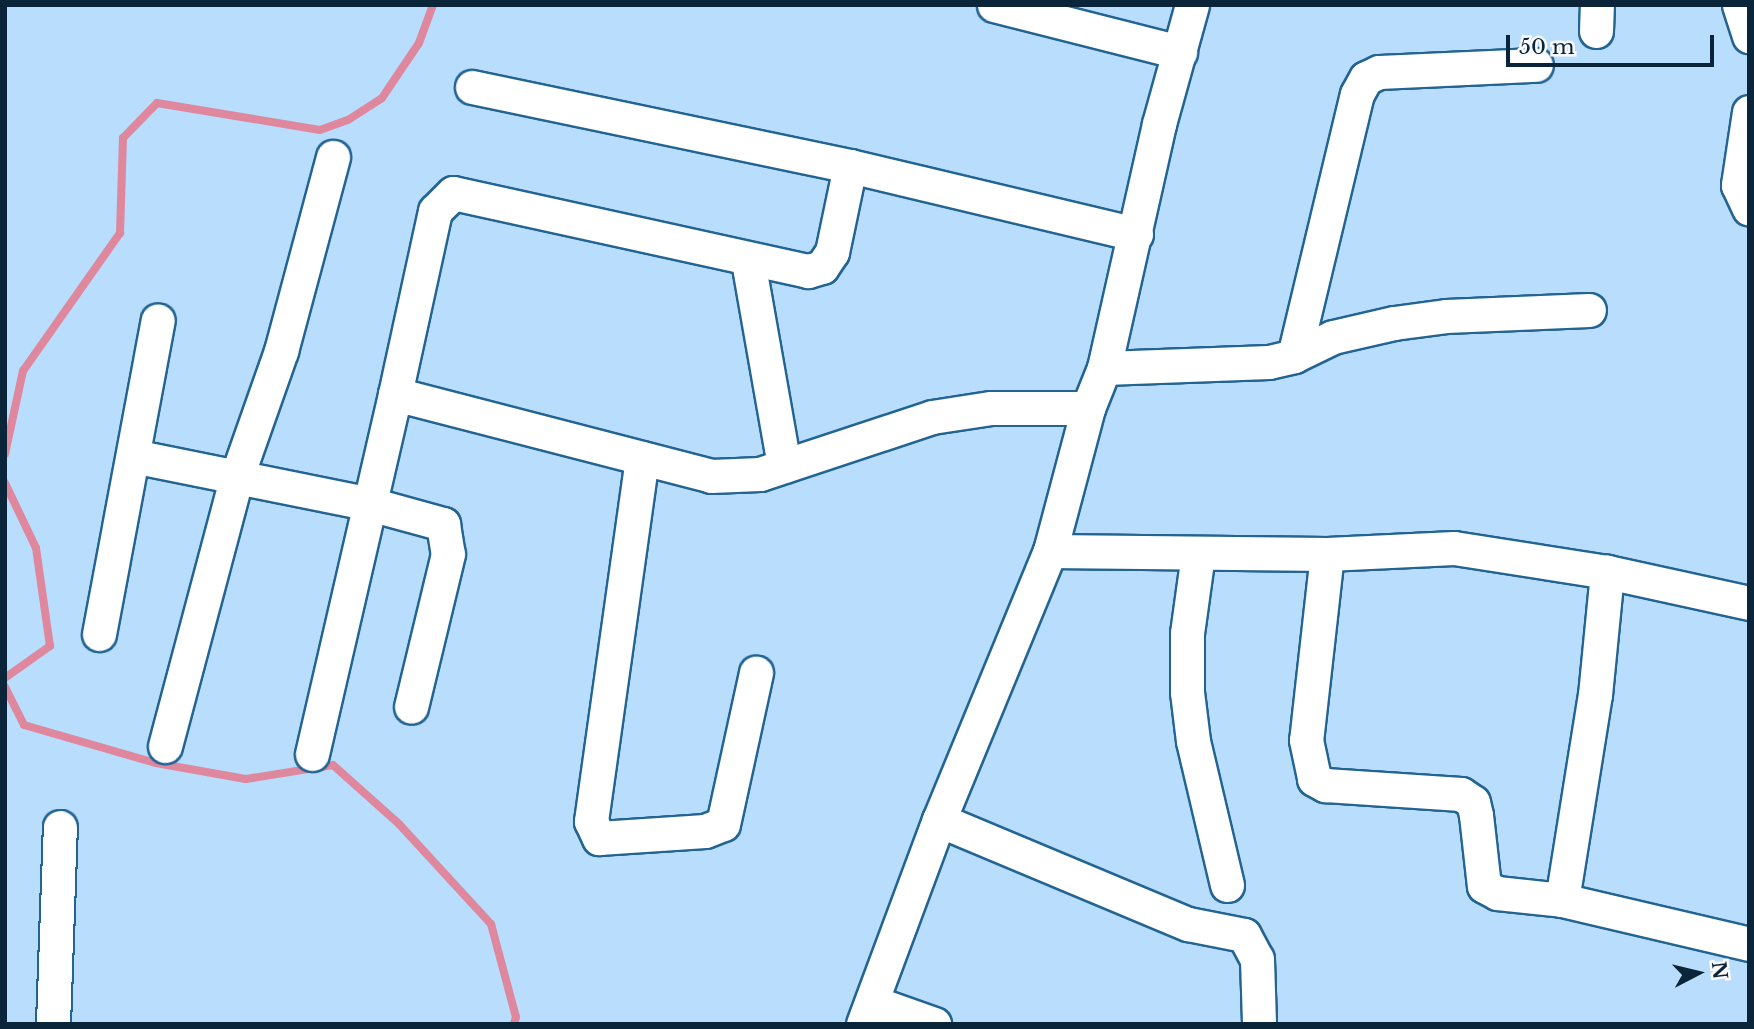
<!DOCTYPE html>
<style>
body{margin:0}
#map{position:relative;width:1754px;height:1029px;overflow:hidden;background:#b8ddfd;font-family:"Libre Baskerville",serif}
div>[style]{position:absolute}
.stream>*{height:8px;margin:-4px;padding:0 4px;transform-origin:4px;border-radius:4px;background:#de879d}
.roads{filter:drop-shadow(2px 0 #236492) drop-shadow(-2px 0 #236492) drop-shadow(0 2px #236492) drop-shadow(0 -2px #236492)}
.street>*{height:33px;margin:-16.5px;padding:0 16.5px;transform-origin:16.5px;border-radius:16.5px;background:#fff}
span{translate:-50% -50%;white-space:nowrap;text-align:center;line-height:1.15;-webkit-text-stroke:6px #f9f9f9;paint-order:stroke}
.frame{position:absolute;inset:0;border:7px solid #0a2539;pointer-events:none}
.north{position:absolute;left:1663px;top:938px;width:70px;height:70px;-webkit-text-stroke:5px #f9f9f9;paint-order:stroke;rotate:83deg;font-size:19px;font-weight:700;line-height:28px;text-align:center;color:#0a2539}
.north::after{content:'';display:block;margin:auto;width:24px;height:32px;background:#0a2539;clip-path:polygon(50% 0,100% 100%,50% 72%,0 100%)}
.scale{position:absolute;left:1506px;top:35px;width:208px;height:32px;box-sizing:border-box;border:4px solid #0a2539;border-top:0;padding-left:9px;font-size:21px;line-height:24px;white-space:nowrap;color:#0a2539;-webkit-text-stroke:5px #f9f9f9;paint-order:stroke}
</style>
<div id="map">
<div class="stream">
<div style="left:5px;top:454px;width:85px;rotate:-77.8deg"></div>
<div style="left:23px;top:371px;width:169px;rotate:-54.9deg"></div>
<div style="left:120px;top:233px;width:95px;rotate:-88.2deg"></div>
<div style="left:123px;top:138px;width:49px;rotate:-45.8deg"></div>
<div style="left:157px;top:103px;width:165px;rotate:9.4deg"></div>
<div style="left:320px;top:130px;width:30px;rotate:-20deg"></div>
<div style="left:348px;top:120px;width:40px;rotate:-32.9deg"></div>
<div style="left:382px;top:98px;width:66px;rotate:-56.1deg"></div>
<div style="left:419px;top:43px;width:40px;rotate:-69.8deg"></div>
<div style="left:5px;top:483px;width:72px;rotate:64.5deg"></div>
<div style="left:36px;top:548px;width:99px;rotate:81.9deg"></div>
<div style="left:50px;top:646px;width:55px;rotate:144.6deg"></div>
<div style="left:5px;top:687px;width:42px;rotate:63.4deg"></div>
<div style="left:24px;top:725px;width:137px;rotate:16.1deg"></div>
<div style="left:156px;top:763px;width:91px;rotate:10.1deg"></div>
<div style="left:246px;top:779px;width:88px;rotate:-9.1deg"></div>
<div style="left:333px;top:765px;width:89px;rotate:41.8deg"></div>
<div style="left:399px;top:824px;width:136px;rotate:47.4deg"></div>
<div style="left:491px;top:924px;width:96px;rotate:75deg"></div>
<div style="left:516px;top:1017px;width:7px;rotate:106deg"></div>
</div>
<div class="roads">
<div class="street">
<div style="left:994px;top:5px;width:192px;rotate:14.2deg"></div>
<div style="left:1739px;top:5px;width:33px;rotate:72deg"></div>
<div style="left:1596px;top:31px;width:26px;rotate:-88deg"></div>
<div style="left:472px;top:87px;width:386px;rotate:11.8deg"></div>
<div style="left:850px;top:166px;width:294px;rotate:13.4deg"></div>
<div style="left:1749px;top:112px;width:74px;rotate:98.6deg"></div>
<div style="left:1738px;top:185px;width:26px;rotate:65deg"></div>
<div style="left:850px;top:166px;width:88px;rotate:101.8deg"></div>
<div style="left:832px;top:252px;width:18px;rotate:124deg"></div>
<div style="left:822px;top:267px;width:15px;rotate:164deg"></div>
<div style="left:808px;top:271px;width:363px;rotate:-167.6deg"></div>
<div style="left:453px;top:193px;width:25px;rotate:135deg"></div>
<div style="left:435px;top:211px;width:187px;rotate:102.3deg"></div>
<div style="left:395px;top:394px;width:326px;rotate:14.5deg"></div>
<div style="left:711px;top:476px;width:49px;rotate:-2.3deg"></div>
<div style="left:760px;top:474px;width:181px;rotate:-18.3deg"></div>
<div style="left:932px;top:417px;width:60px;rotate:-8.7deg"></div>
<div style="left:991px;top:408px;width:97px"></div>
<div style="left:748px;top:261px;width:208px;rotate:80deg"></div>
<div style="left:1294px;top:356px;width:269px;rotate:-76.5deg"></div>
<div style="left:1357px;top:94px;width:18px;rotate:-61deg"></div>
<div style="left:1366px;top:78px;width:14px;rotate:-25deg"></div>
<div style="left:1379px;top:72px;width:157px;rotate:-2.6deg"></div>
<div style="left:1104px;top:368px;width:165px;rotate:-2.1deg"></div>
<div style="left:1269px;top:362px;width:26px;rotate:-13deg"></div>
<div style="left:1294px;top:356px;width:43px;rotate:-26deg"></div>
<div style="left:1333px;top:337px;width:63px;rotate:-12.9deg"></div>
<div style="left:1394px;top:323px;width:52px;rotate:-7.7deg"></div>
<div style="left:1446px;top:316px;width:143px;rotate:-2.4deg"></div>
<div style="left:133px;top:456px;width:242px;rotate:11.4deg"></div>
<div style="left:370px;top:504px;width:76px;rotate:15.3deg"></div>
<div style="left:443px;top:524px;width:30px;rotate:81deg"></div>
<div style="left:448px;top:554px;width:157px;rotate:103.6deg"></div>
<div style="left:642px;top:458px;width:367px;rotate:98deg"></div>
<div style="left:591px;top:821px;width:19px;rotate:65deg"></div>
<div style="left:599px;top:838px;width:106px;rotate:-3.8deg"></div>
<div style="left:705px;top:831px;width:19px;rotate:-21deg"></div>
<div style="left:723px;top:824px;width:155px;rotate:-77.7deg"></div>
<div style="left:1050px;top:551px;width:277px;rotate:0.6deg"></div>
<div style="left:1327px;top:554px;width:127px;rotate:-2.7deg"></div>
<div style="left:1454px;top:548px;width:155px;rotate:8.9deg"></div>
<div style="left:1607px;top:572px;width:145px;rotate:12.3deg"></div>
<div style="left:1198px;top:554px;width:80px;rotate:97.9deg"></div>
<div style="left:1187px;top:633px;width:59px;rotate:90deg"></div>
<div style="left:1187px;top:692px;width:49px;rotate:83deg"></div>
<div style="left:1193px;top:741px;width:148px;rotate:76.7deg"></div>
<div style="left:1327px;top:554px;width:187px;rotate:96.4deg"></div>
<div style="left:1306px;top:740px;width:40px;rotate:78deg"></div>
<div style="left:1314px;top:779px;width:13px;rotate:29deg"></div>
<div style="left:1325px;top:785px;width:136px;rotate:3.8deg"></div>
<div style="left:1461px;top:794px;width:14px;rotate:34deg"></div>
<div style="left:1473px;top:802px;width:13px;rotate:77deg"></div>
<div style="left:1476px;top:815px;width:71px;rotate:83.6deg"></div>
<div style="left:1484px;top:886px;width:15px;rotate:28deg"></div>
<div style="left:1497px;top:893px;width:65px;rotate:6.1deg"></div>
<div style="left:1562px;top:900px;width:192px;rotate:13.2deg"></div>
<div style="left:99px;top:634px;width:319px;rotate:-79.4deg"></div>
<div style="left:165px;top:746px;width:279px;rotate:-75.1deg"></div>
<div style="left:237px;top:476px;width:133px;rotate:-70.6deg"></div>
<div style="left:281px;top:351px;width:201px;rotate:-75deg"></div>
<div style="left:312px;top:754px;width:369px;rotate:-77deg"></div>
<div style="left:939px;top:820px;width:270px;rotate:22.7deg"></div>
<div style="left:1188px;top:924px;width:57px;rotate:11.1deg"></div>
<div style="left:1244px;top:935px;width:27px;rotate:62deg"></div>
<div style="left:1257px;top:959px;width:65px;rotate:88.2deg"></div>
<div style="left:1562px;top:900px;width:208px;rotate:-80.9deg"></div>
<div style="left:1595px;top:695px;width:124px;rotate:-84.4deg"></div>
<div style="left:872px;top:1002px;width:66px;rotate:19.5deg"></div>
<div style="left:53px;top:1024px;width:197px;rotate:-88deg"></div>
<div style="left:863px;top:1024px;width:218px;rotate:-69.6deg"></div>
<div style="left:939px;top:820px;width:291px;rotate:-67.6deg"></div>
<div style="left:1050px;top:551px;width:148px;rotate:-75.1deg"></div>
<div style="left:1088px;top:408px;width:43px;rotate:-68.2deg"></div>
<div style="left:1104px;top:368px;width:250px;rotate:-77.3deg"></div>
<div style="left:1159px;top:124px;width:123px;rotate:-74.5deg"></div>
</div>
</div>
<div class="frame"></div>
<div class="north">N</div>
<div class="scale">50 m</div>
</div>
